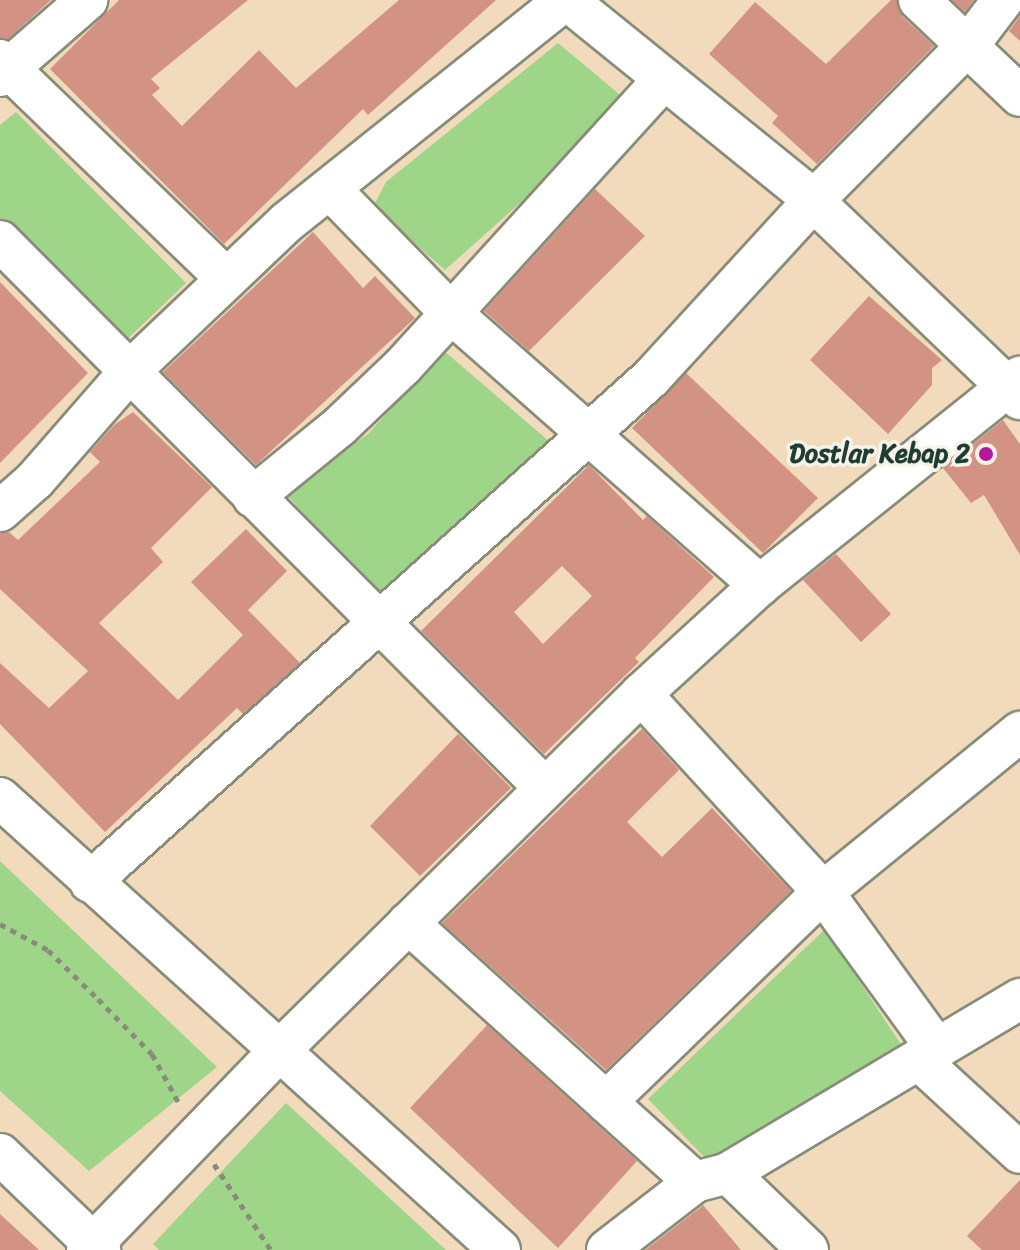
<!DOCTYPE html>
<style>
body{margin:0}
#map{position:relative;width:1020px;height:1250px;overflow:hidden;background:#f2dbbc;font-family:Sriracha,sans-serif}
div>[style]{position:absolute}
.green>*{inset:0;background:#9ed588}
.building>*{inset:0;background:#d29385}
.path>*{height:5px;margin-top:-2.5px;transform-origin:0;background:repeating-linear-gradient(90deg,#888c78 0 6px,transparent 0 12px)}
.roads{filter:drop-shadow(2px 0 #888c78) drop-shadow(-2px 0 #888c78) drop-shadow(0 2px #888c78) drop-shadow(0 -2px #888c78)}
.minor>*{height:40px;margin:-20px;padding:0 20px;transform-origin:20px;border-radius:20px;background:#fff}
.dots>*{width:22px;height:22px;translate:-50% -50%;box-sizing:border-box;border:4px solid #f7f3e8;border-radius:50%}
span{translate:-50% -50%;white-space:nowrap;text-align:center;line-height:1.15;-webkit-text-stroke:7px #f7f3e8;paint-order:stroke}
.poi-label{font-size:26px;color:#1f3d34;font-weight:700}
.right{translate:-100% -50%;text-align:right}
</style>
<div id="map">
<div class="green">
<div style="clip-path:polygon(558px 43px,631px 104px,445px 270px,373px 207px,386px 182px)"></div>
<div style="clip-path:polygon(16px 112px,186px 283px,116px 350px,0 220px,0 125px)"></div>
<div style="clip-path:polygon(443px 350px,550px 442px,382px 598px,284px 492px,368px 434px)"></div>
<div style="clip-path:polygon(0 861px,217px 1067px,89px 1171px,0 1091px)"></div>
<div style="clip-path:polygon(825px 929px,906px 1052px,707px 1160px,648px 1099px)"></div>
<div style="clip-path:polygon(286px 1103px,446px 1250px,159px 1250px,153px 1244px)"></div>
</div>
<div class="building">
<div style="clip-path:polygon(0 0,51px 0,8px 39px,0 38px)"></div>
<div style="clip-path:polygon(119px 0,248px 0,151px 79px,160px 88px,152px 95px,182px 126px,259px 50px,296px 88px,399px 0,496px 0,368px 115px,363px 109px,224px 244px,50px 69px)"></div>
<div style="clip-path:polygon(891px 0,897px 0,903px 17px,934px 46px,817px 164px,772px 123px,778px 116px,709px 54px,755px 2px,826px 64px)"></div>
<div style="clip-path:polygon(952px 0,974px 0,965px 12px)"></div>
<div style="clip-path:polygon(1020px 16px,1020px 41px,1009px 31px)"></div>
<div style="clip-path:polygon(595px 189px,645px 236px,529px 351px,484px 311px)"></div>
<div style="clip-path:polygon(313px 232px,363px 288px,375px 276px,415px 318px,256px 465px,163px 372px)"></div>
<div style="clip-path:polygon(0 282px,88px 373px,0 463px)"></div>
<div style="clip-path:polygon(869px 296px,942px 360px,932px 368px,932px 385px,888px 434px,810px 360px)"></div>
<div style="clip-path:polygon(686px 373px,818px 498px,763px 553px,632px 428px)"></div>
<div style="clip-path:polygon(133px 412px,212px 487px,151px 548px,163px 562px,99px 623px,178px 700px,243px 635px,191px 582px,246px 529px,287px 571px,248px 610px,300px 663px,243px 714px,237px 708px,105px 832px,0 724px,0 663px,49px 708px,88px 671px,0 589px,0 533px,9px 532px,18px 540px,100px 462px,90px 452px,114px 425px)"></div>
<div style="clip-path:polygon(1003px 420px,1020px 444px,1020px 555px,984px 495px,971px 503px,943px 468px)"></div>
<div style="clip-path:polygon(evenodd,589px 465px,643px 520px,647px 516px,714px 577px,635px 658px,639px 662px,544px 754px,421px 631px,589px 465px,562px 566px,592px 596px,543px 644px,514px 612px,562px 566px)"></div>
<div style="clip-path:polygon(836px 554px,891px 614px,861px 642px,803px 580px)"></div>
<div style="clip-path:polygon(642px 729px,679px 770px,627px 822px,662px 857px,712px 808px,791px 891px,606px 1070px,442px 923px)"></div>
<div style="clip-path:polygon(458px 734px,511px 788px,420px 876px,370px 826px)"></div>
<div style="clip-path:polygon(487px 1025px,637px 1161px,558px 1248px,410px 1108px)"></div>
<div style="clip-path:polygon(1020px 1180px,1020px 1250px,982px 1250px,967px 1236px)"></div>
<div style="clip-path:polygon(703px 1205px,741px 1250px,645px 1250px,701px 1207px)"></div>
<div style="clip-path:polygon(0 1214px,39px 1250px,0 1250px)"></div>
</div>
<div class="path">
<div style="left:0;top:924px;width:55px;rotate:28.4deg"></div>
<div style="left:48px;top:950px;width:70px;rotate:44.4deg"></div>
<div style="left:98px;top:999px;width:77px;rotate:45.5deg"></div>
<div style="left:152px;top:1054px;width:60px;rotate:61.3deg"></div>
<div style="left:214px;top:1164px;width:103px;rotate:56.5deg"></div>
</div>
<div class="roads">
<div class="minor">
<div style="left:567px;top:0;width:302px;rotate:39deg"></div>
<div style="left:802px;top:190px;width:302px;rotate:43.8deg"></div>
<div style="left:919px;top:0;width:139px;rotate:43.5deg"></div>
<div style="left:0;top:60px;width:314px;rotate:44deg"></div>
<div style="left:0;top:76px;width:116px;rotate:-41.1deg"></div>
<div style="left:331px;top:190px;width:172px;rotate:45.7deg"></div>
<div style="left:451px;top:313px;width:412px;rotate:41.4deg"></div>
<div style="left:0;top:241px;width:771px;rotate:45.11deg"></div>
<div style="left:253px;top:497px;width:112px;rotate:-39.2deg"></div>
<div style="left:340px;top:426px;width:87px;rotate:-43.6deg"></div>
<div style="left:403px;top:366px;width:388px;rotate:-47.7deg"></div>
<div style="left:0;top:511px;width:47px;rotate:-41.5deg"></div>
<div style="left:35px;top:480px;width:145px;rotate:-48.9deg"></div>
<div style="left:130px;top:371px;width:216px;rotate:-43.5deg"></div>
<div style="left:287px;top:222px;width:356px;rotate:-38.6deg"></div>
<div style="left:641px;top:694px;width:269px;rotate:47.4deg"></div>
<div style="left:823px;top:892px;width:194px;rotate:54deg"></div>
<div style="left:0;top:798px;width:674px;rotate:42.11deg"></div>
<div style="left:90px;top:882px;width:754px;rotate:-41.94deg"></div>
<div style="left:651px;top:378px;width:240px;rotate:-47.5deg"></div>
<div style="left:813px;top:201px;width:223px;rotate:-45.2deg"></div>
<div style="left:970px;top:43px;width:54px;rotate:-52.5deg"></div>
<div style="left:408px;top:923px;width:387px;rotate:42.1deg"></div>
<div style="left:919px;top:1060px;width:137px;rotate:42.6deg"></div>
<div style="left:606px;top:1102px;width:302px;rotate:-44.1deg"></div>
<div style="left:823px;top:892px;width:254px;rotate:-39.1deg"></div>
<div style="left:0;top:1154px;width:139px;rotate:43.8deg"></div>
<div style="left:728px;top:1173px;width:111px;rotate:43.9deg"></div>
<div style="left:87px;top:1250px;width:275px;rotate:-46deg"></div>
<div style="left:278px;top:1052px;width:510px;rotate:-44.6deg"></div>
<div style="left:641px;top:694px;width:161px;rotate:-42.5deg"></div>
<div style="left:760px;top:585px;width:333px;rotate:-38.7deg"></div>
<div style="left:607px;top:1250px;width:111px;rotate:-37.7deg"></div>
<div style="left:695px;top:1182px;width:34px;rotate:-15deg"></div>
<div style="left:728px;top:1173px;width:340px;rotate:-30.8deg"></div>
</div>
</div>
<div class="dots">
<div style="left:986px;top:454px;background:#b5179e"></div>
</div>
<div class="poi-label">
<span class="right" style="left:970px;top:454px">Dostlar Kebap 2</span>
</div>
</div>
